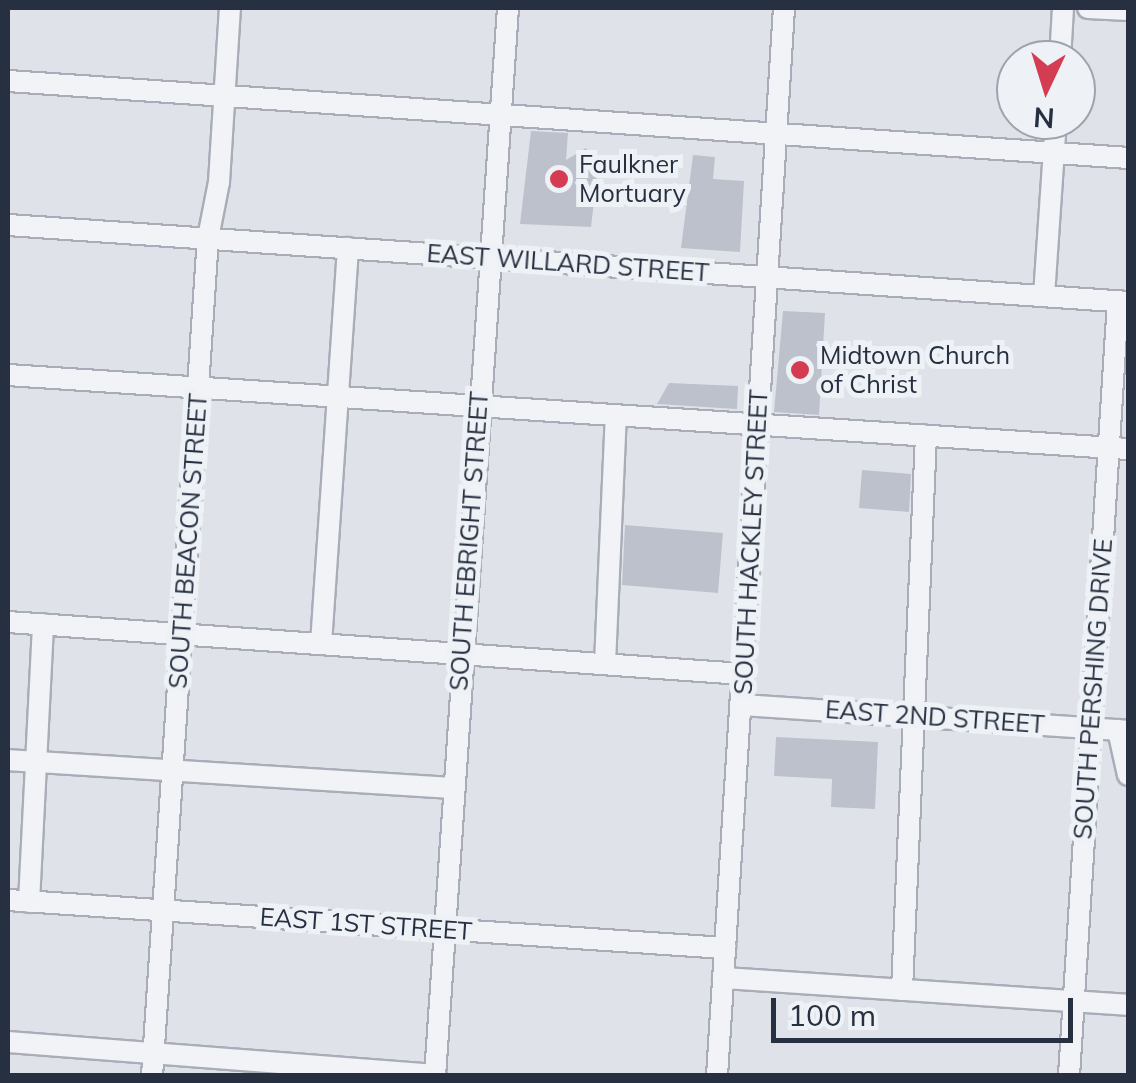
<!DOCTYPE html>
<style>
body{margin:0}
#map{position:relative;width:1136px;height:1083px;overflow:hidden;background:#dfe3e9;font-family:Mulish,sans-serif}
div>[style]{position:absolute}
.building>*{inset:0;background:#bcc1cc}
.roads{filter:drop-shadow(2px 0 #a8adb7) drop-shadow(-2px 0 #a8adb7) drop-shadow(0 2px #a8adb7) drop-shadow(0 -2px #a8adb7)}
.minor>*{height:20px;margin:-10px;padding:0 10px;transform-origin:10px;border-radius:10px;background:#f2f3f7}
.dots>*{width:28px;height:28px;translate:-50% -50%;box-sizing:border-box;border:5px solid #eef2f6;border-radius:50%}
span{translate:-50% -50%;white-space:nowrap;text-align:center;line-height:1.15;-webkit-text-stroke:10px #eef2f6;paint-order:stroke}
.poi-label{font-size:25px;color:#273041}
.left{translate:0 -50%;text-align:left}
.street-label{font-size:25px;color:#273041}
.frame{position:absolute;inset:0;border:10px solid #273041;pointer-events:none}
.north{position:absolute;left:996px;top:40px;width:100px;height:100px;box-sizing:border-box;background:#eef2f6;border:2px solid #9ea4ae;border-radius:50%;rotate:184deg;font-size:28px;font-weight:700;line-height:40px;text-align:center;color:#273041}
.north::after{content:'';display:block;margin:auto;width:35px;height:45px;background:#d43d51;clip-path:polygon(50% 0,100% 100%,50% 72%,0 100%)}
.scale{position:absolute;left:771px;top:998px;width:302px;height:45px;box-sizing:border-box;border:5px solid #273041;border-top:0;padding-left:12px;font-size:30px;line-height:35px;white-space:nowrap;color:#273041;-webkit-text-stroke:8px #eef2f6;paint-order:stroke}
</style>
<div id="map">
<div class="building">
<div style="clip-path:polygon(531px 131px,568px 133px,566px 160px,586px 148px,598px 168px,591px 227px,520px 224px)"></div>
<div style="clip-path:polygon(693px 155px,715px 157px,713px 179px,744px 181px,740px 252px,681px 248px)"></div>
<div style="clip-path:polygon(783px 311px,825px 313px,819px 415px,774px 412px)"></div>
<div style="clip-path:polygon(669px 383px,738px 386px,737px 409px,657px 404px)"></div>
<div style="clip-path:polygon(862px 470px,911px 474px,909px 512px,859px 508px)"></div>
<div style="clip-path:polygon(625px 525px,723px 533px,718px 593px,622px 585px)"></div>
<div style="clip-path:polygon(776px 737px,878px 742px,875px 809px,831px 807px,832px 779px,774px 776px)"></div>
</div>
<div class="roads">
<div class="minor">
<div style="left:1088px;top:8px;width:40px;rotate:2.9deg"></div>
<div style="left:1060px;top:60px;width:52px;rotate:-86.7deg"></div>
<div style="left:8px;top:81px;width:1123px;rotate:3.93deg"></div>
<div style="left:8px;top:225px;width:1123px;rotate:3.93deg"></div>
<div style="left:1044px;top:296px;width:176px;rotate:-86.1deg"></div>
<div style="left:8px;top:375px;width:1122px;rotate:3.78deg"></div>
<div style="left:8px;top:622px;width:737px;rotate:4.05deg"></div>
<div style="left:321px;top:644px;width:397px;rotate:-86.1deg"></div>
<div style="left:605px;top:664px;width:248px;rotate:-87.5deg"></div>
<div style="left:741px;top:705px;width:388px;rotate:3.8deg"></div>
<div style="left:1118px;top:730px;width:46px;rotate:77.5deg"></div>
<div style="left:8px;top:760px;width:447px;rotate:3.6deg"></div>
<div style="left:8px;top:900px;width:719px;rotate:3.83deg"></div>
<div style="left:29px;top:902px;width:278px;rotate:-87.1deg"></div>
<div style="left:723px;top:978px;width:406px;rotate:3.8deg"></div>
<div style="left:902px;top:990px;width:555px;rotate:-87.52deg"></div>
<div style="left:8px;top:1042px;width:429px;rotate:4.4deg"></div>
<div style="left:152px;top:1076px;width:840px;rotate:-86.18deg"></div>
<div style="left:208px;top:238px;width:57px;rotate:-78.9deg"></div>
<div style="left:219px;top:182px;width:174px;rotate:-86.4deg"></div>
<div style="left:435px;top:1076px;width:1070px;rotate:-86.09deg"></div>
<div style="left:717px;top:1076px;width:1070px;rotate:-86.41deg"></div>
<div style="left:1069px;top:1076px;width:776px;rotate:-86.38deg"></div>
</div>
</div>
<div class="dots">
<div style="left:559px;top:179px;background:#d43d51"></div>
<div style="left:800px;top:370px;background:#d43d51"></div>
</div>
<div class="poi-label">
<span class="left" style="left:579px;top:179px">Faulkner<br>Mortuary</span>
<span class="left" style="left:820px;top:370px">Midtown Church<br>of Christ</span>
</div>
<div class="street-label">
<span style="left:568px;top:263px;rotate:4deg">EAST WILLARD STREET</span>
<span style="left:188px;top:541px;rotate:-86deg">SOUTH BEACON STREET</span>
<span style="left:469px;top:541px;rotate:-86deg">SOUTH EBRIGHT STREET</span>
<span style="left:751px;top:542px;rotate:-87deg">SOUTH HACKLEY STREET</span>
<span style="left:1093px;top:689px;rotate:-86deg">SOUTH PERSHING DRIVE</span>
<span style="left:935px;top:717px;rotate:4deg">EAST 2ND STREET</span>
<span style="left:366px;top:924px;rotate:4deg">EAST 1ST STREET</span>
</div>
<div class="frame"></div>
<div class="north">N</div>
<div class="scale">100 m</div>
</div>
